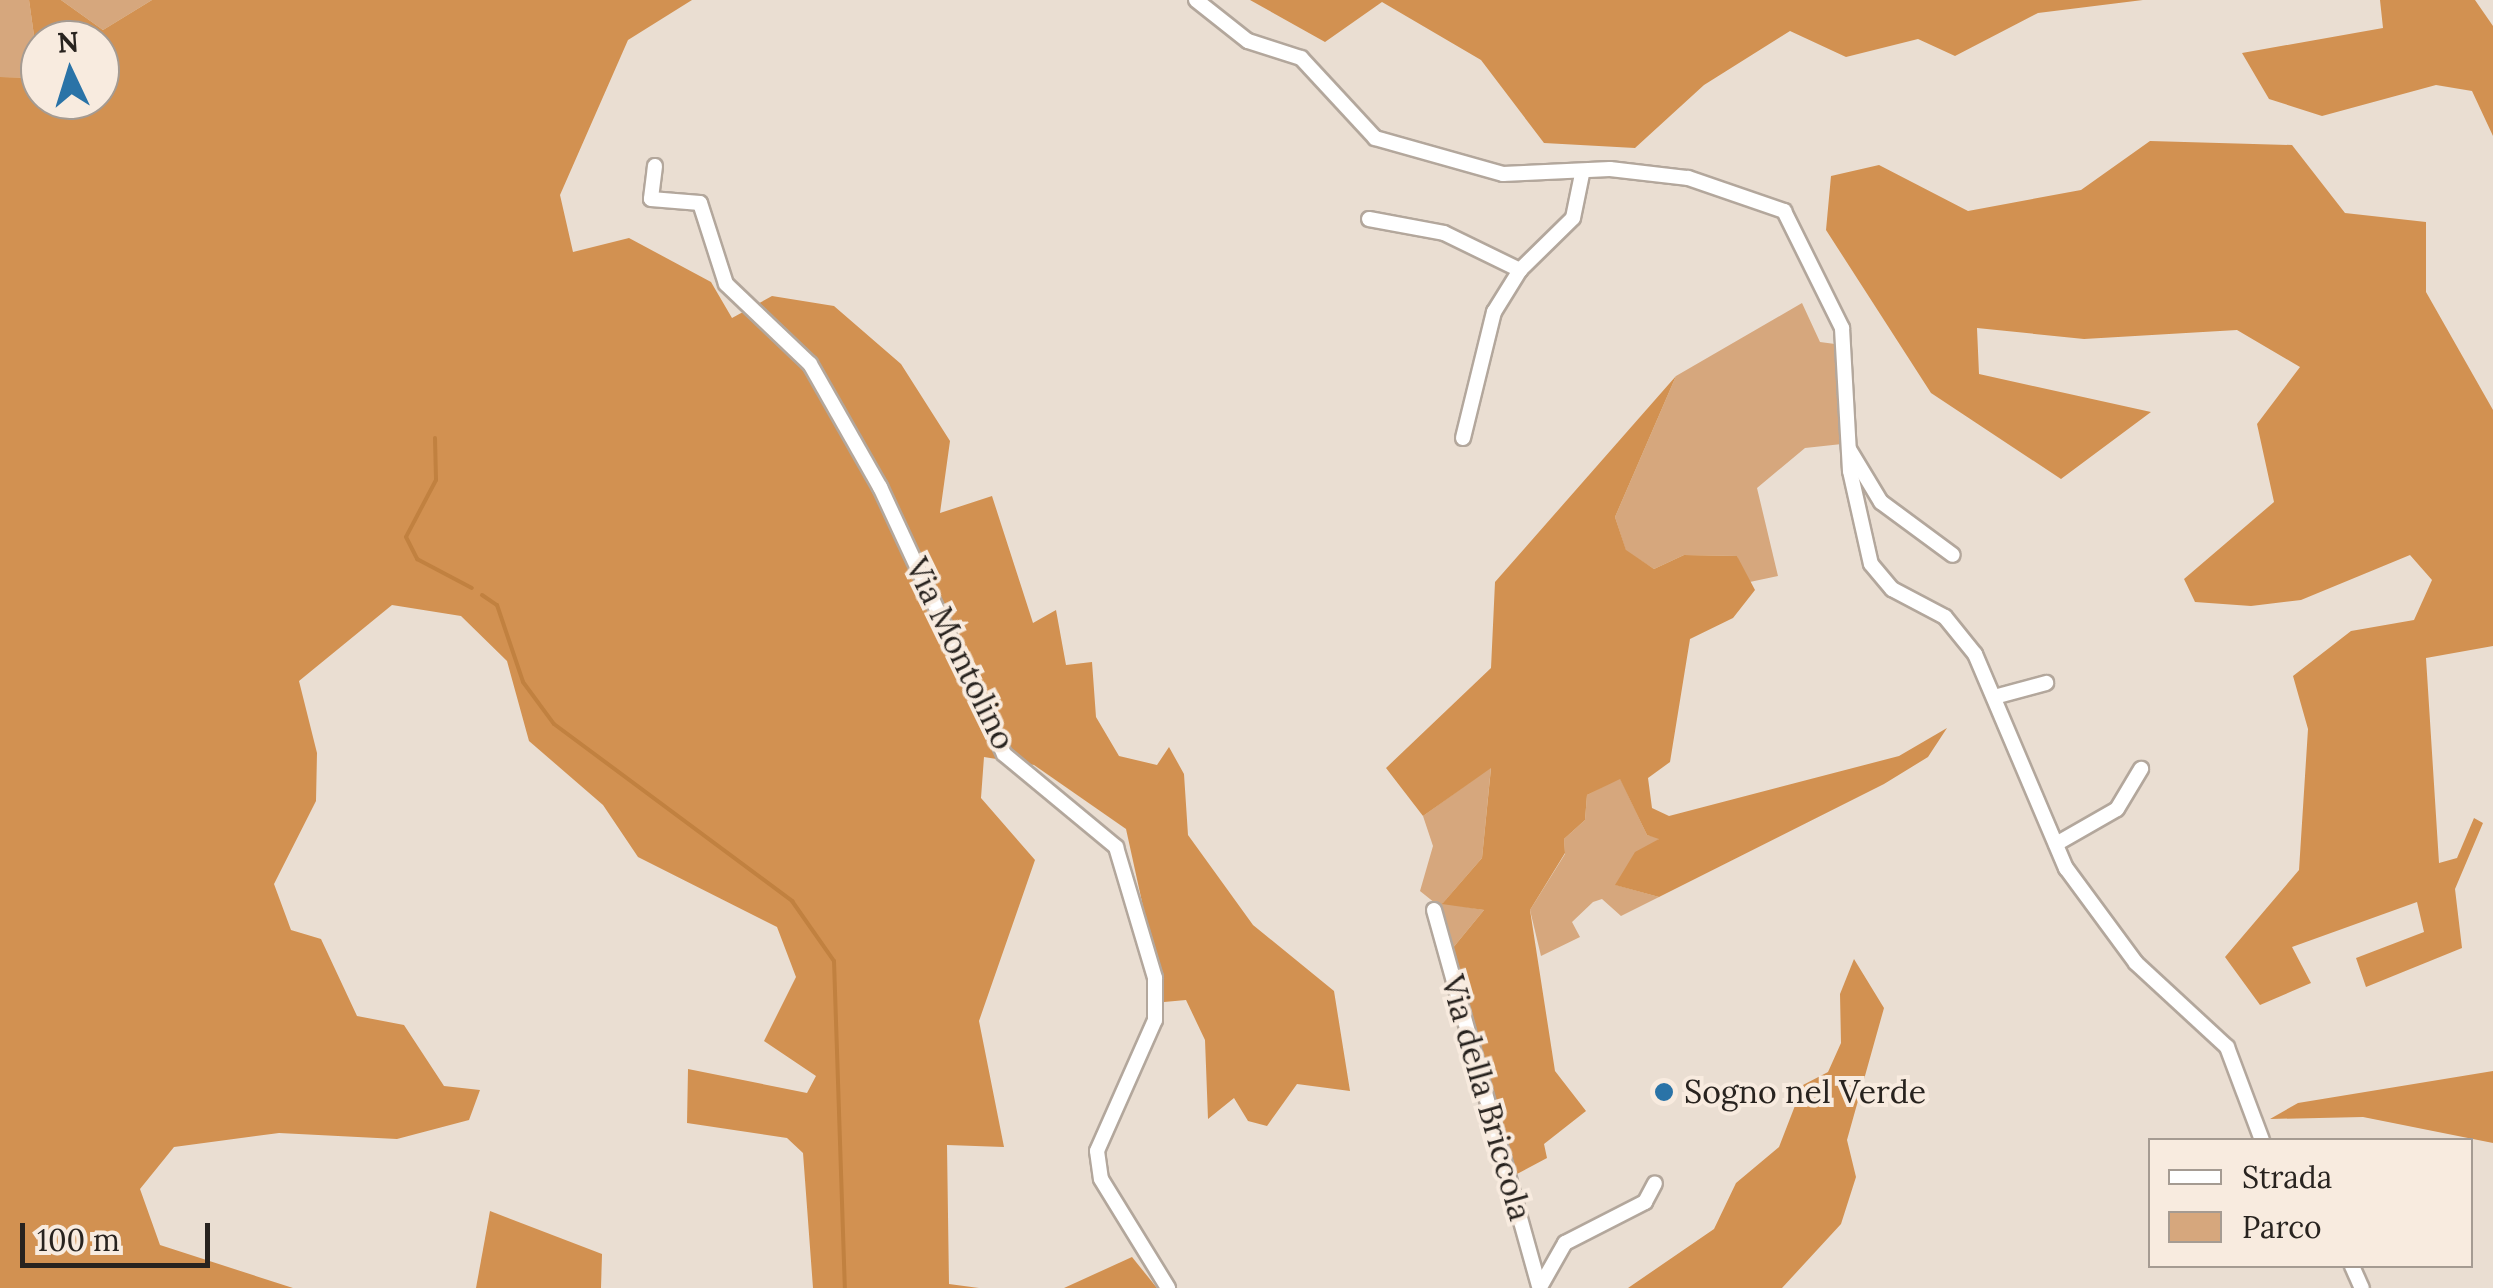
<!DOCTYPE html>
<style>
body{margin:0}
#map{position:relative;width:2493px;height:1288px;overflow:hidden;background:#eaded2;font-family:Lora,serif}
div>[style]{position:absolute}
.green>*{inset:0;background:#d6a77d}
.forest>*{inset:0;background:#d29151}
.stream>*{height:4px;margin:-2px;padding:0 2px;transform-origin:2px;border-radius:2px;background:#c18140}
.roads{filter:drop-shadow(2px 0 #b3a79c) drop-shadow(-2px 0 #b3a79c) drop-shadow(0 2px #b3a79c) drop-shadow(0 -2px #b3a79c)}
.street>*{height:14px;margin:-7px;padding:0 7px;transform-origin:7px;border-radius:7px;background:#fff}
.dots>*{width:28px;height:28px;translate:-50% -50%;box-sizing:border-box;border:5px solid #f8ebdf;border-radius:50%}
span{translate:-50% -50%;white-space:nowrap;text-align:center;line-height:1.15;-webkit-text-stroke:8px #f8ebdf;paint-order:stroke}
.street-label{font-size:32px;color:#28231f}
.poi-label{font-size:32px;color:#28231f}
.left{translate:0 -50%;text-align:left}
.legend{position:absolute;left:2148px;top:1138px;width:325px;height:130px;box-sizing:border-box;background:#f8ebdf;border:2px solid #a59b92;margin:0;padding:12px 18px;list-style:none;font-size:30px;color:#28231f}
.legend li{display:flex;align-items:center;gap:20px;height:50px}
.legend b{width:50px;border:2px solid #a59b92}
.north{position:absolute;left:20px;top:20px;width:100px;height:100px;box-sizing:border-box;background:#f8ebdf;border:2px solid #a59b92;border-radius:50%;rotate:356deg;font-size:28px;font-weight:700;line-height:40px;text-align:center;color:#28231f}
.north::after{content:'';display:block;margin:auto;width:35px;height:45px;background:#2a73a7;clip-path:polygon(50% 0,100% 100%,50% 72%,0 100%)}
.scale{position:absolute;left:20px;top:1223px;width:190px;height:45px;box-sizing:border-box;border:5px solid #28231f;border-top:0;padding-left:12px;font-size:30px;line-height:35px;white-space:nowrap;color:#28231f;-webkit-text-stroke:8px #f8ebdf;paint-order:stroke}
</style>
<div id="map">
<div class="green">
<div style="clip-path:polygon(0 0,29px 0,40px 78px,0 77px)"></div>
<div style="clip-path:polygon(61px 0,152px 0,103px 30px)"></div>
<div style="clip-path:polygon(1802px 303px,1820px 342px,1835px 344px,1842px 444px,1805px 448px,1757px 488px,1778px 576px,1745px 583px,1737px 556px,1684px 555px,1654px 569px,1626px 551px,1615px 517px,1676px 376px)"></div>
<div style="clip-path:polygon(1491px 767px,1482px 858px,1443px 903px,1484px 910px,1452px 949px,1435px 903px,1420px 891px,1433px 846px,1423px 816px)"></div>
<div style="clip-path:polygon(1620px 778px,1647px 835px,1660px 838px,1616px 885px,1659px 897px,1621px 916px,1602px 899px,1593px 902px,1572px 922px,1580px 937px,1541px 956px,1530px 910px,1565px 854px,1564px 839px,1585px 820px,1587px 795px)"></div>
</div>
<div class="forest">
<div style="clip-path:polygon(evenodd,29px 0,61px 0,103px 30px,152px 0,692px 0,628px 40px,560px 195px,573px 252px,629px 238px,711px 282px,732px 318px,772px 296px,834px 306px,901px 364px,950px 441px,940px 513px,992px 496px,1033px 623px,1056px 610px,1066px 665px,1092px 662px,1096px 717px,1119px 756px,1157px 765px,1169px 747px,1184px 774px,1188px 835px,1253px 925px,1334px 991px,1350px 1091px,1297px 1084px,1267px 1126px,1248px 1121px,1234px 1098px,1208px 1119px,1205px 1040px,1186px 1000px,1164px 1002px,1126px 829px,1034px 765px,984px 757px,981px 798px,1035px 860px,979px 1021px,1004px 1147px,947px 1145px,949px 1284px,979px 1288px,813px 1288px,803px 1153px,787px 1138px,687px 1123px,688px 1069px,807px 1093px,816px 1076px,764px 1041px,796px 977px,777px 927px,638px 857px,603px 805px,529px 741px,507px 661px,461px 616px,392px 605px,299px 681px,317px 753px,316px 801px,274px 884px,291px 930px,321px 939px,357px 1016px,404px 1025px,444px 1086px,480px 1090px,469px 1120px,397px 1139px,279px 1133px,174px 1147px,140px 1189px,160px 1245px,293px 1288px,0 1288px,0 77px,40px 78px,29px 0,40px 40px,100px 40px,100px 100px,40px 100px,40px 40px)"></div>
<div style="clip-path:polygon(1250px 0,2143px 0,2038px 13px,1955px 56px,1918px 39px,1846px 57px,1790px 31px,1704px 85px,1635px 148px,1544px 143px,1481px 60px,1382px 2px,1325px 42px)"></div>
<div style="clip-path:polygon(2380px 0,2475px 0,2493px 26px,2493px 136px,2472px 91px,2436px 85px,2322px 116px,2269px 99px,2242px 53px,2383px 28px)"></div>
<div style="clip-path:polygon(2150px 141px,2292px 145px,2345px 213px,2426px 222px,2426px 292px,2493px 410px,2493px 646px,2426px 658px,2439px 863px,2457px 858px,2474px 818px,2483px 823px,2455px 889px,2462px 948px,2366px 987px,2356px 958px,2424px 932px,2417px 902px,2292px 947px,2311px 983px,2260px 1005px,2225px 957px,2299px 870px,2308px 729px,2293px 676px,2351px 631px,2414px 620px,2432px 580px,2410px 555px,2301px 600px,2251px 606px,2195px 602px,2184px 579px,2274px 502px,2257px 424px,2300px 367px,2237px 330px,2084px 339px,1977px 328px,1979px 374px,2151px 412px,2061px 479px,1931px 393px,1826px 230px,1831px 176px,1879px 165px,1968px 211px,2081px 190px)"></div>
<div style="clip-path:polygon(1676px 376px,1615px 517px,1626px 550px,1654px 569px,1684px 555px,1737px 556px,1755px 590px,1733px 618px,1690px 639px,1670px 762px,1648px 778px,1652px 808px,1669px 816px,1899px 756px,1947px 728px,1928px 757px,1884px 784px,1659px 897px,1615px 885px,1635px 852px,1659px 839px,1647px 835px,1620px 779px,1587px 795px,1585px 820px,1564px 839px,1565px 853px,1530px 910px,1555px 1071px,1586px 1111px,1544px 1144px,1547px 1158px,1517px 1174px,1452px 949px,1484px 910px,1442px 904px,1482px 858px,1491px 768px,1423px 816px,1386px 768px,1491px 668px,1495px 582px)"></div>
<div style="clip-path:polygon(1854px 959px,1884px 1008px,1847px 1140px,1856px 1177px,1841px 1224px,1782px 1288px,1628px 1288px,1714px 1229px,1736px 1183px,1779px 1147px,1803px 1085px,1828px 1072px,1841px 1043px,1840px 994px)"></div>
<div style="clip-path:polygon(2493px 1071px,2493px 1143px,2363px 1117px,2270px 1119px,2298px 1103px)"></div>
<div style="clip-path:polygon(490px 1211px,602px 1254px,601px 1288px,476px 1288px)"></div>
<div style="clip-path:polygon(1132px 1257px,1157px 1288px,1064px 1288px)"></div>
</div>
<div class="stream">
<div style="left:435px;top:438px;width:42px;rotate:88.6deg"></div>
<div style="left:436px;top:480px;width:64px;rotate:117.8deg"></div>
<div style="left:406px;top:537px;width:25px;rotate:63deg"></div>
<div style="left:417px;top:559px;width:62px;rotate:27.8deg"></div>
<div style="left:482px;top:595px;width:18px;rotate:34deg"></div>
<div style="left:497px;top:605px;width:81px;rotate:71.3deg"></div>
<div style="left:523px;top:682px;width:52px;rotate:53.6deg"></div>
<div style="left:554px;top:724px;width:297px;rotate:36.6deg"></div>
<div style="left:792px;top:901px;width:73px;rotate:55deg"></div>
<div style="left:834px;top:961px;width:327px;rotate:88.1deg"></div>
</div>
<div class="roads">
<div class="street">
<div style="left:1196px;top:0;width:66px;rotate:38.3deg"></div>
<div style="left:1248px;top:41px;width:56px;rotate:17.8deg"></div>
<div style="left:1301px;top:58px;width:109px;rotate:47.2deg"></div>
<div style="left:1375px;top:138px;width:133px;rotate:15.7deg"></div>
<div style="left:1503px;top:174px;width:107px;rotate:-2.7deg"></div>
<div style="left:1610px;top:169px;width:79px;rotate:6.6deg"></div>
<div style="left:1688px;top:178px;width:102px;rotate:19deg"></div>
<div style="left:1784px;top:211px;width:131px;rotate:63.6deg"></div>
<div style="left:1842px;top:328px;width:143px;rotate:86.8deg"></div>
<div style="left:1850px;top:471px;width:95px;rotate:77.3deg"></div>
<div style="left:1871px;top:564px;width:33px;rotate:50deg"></div>
<div style="left:1892px;top:589px;width:60px;rotate:27.8deg"></div>
<div style="left:1945px;top:617px;width:48px;rotate:51deg"></div>
<div style="left:1975px;top:654px;width:233px;rotate:67deg"></div>
<div style="left:2066px;top:868px;width:118px;rotate:53.6deg"></div>
<div style="left:2136px;top:963px;width:124px;rotate:42.7deg"></div>
<div style="left:2227px;top:1047px;width:99px;rotate:69.4deg"></div>
<div style="left:655px;top:166px;width:33px;rotate:97deg"></div>
<div style="left:651px;top:199px;width:49px;rotate:4.7deg"></div>
<div style="left:700px;top:203px;width:85px;rotate:72.2deg"></div>
<div style="left:726px;top:284px;width:116px;rotate:43.6deg"></div>
<div style="left:810px;top:364px;width:142px;rotate:60.4deg"></div>
<div style="left:880px;top:487px;width:294px;rotate:65.1deg"></div>
<div style="left:1004px;top:754px;width:146px;rotate:39.7deg"></div>
<div style="left:1116px;top:847px;width:137px;rotate:73.4deg"></div>
<div style="left:1155px;top:978px;width:42px;rotate:90deg"></div>
<div style="left:1155px;top:1020px;width:143px;rotate:113.9deg"></div>
<div style="left:1097px;top:1151px;width:28px;rotate:82deg"></div>
<div style="left:1101px;top:1179px;width:128px;rotate:58.4deg"></div>
<div style="left:1369px;top:219px;width:76px;rotate:10.6deg"></div>
<div style="left:1444px;top:233px;width:85px;rotate:26deg"></div>
<div style="left:1520px;top:270px;width:74px;rotate:-44.5deg"></div>
<div style="left:1573px;top:218px;width:45px;rotate:-78.4deg"></div>
<div style="left:1463px;top:438px;width:130px;rotate:-76.2deg"></div>
<div style="left:1494px;top:312px;width:49px;rotate:-58.2deg"></div>
<div style="left:1849px;top:449px;width:62px;rotate:58.9deg"></div>
<div style="left:1881px;top:502px;width:89px;rotate:36.4deg"></div>
<div style="left:1998px;top:696px;width:50px;rotate:-15.2deg"></div>
<div style="left:2056px;top:844px;width:70px;rotate:-29.8deg"></div>
<div style="left:2117px;top:809px;width:47px;rotate:-59deg"></div>
<div style="left:1434px;top:910px;width:390px;rotate:74.4deg"></div>
<div style="left:2352px;top:1266px;width:24px;rotate:66deg"></div>
<div style="left:1540px;top:1287px;width:51px;rotate:-60.4deg"></div>
<div style="left:1565px;top:1243px;width:90px;rotate:-27.1deg"></div>
<div style="left:1645px;top:1202px;width:21px;rotate:-62deg"></div>
</div>
</div>
<div class="dots">
<div style="left:1664px;top:1092px;background:#2a73a7"></div>
</div>
<div class="street-label">
<span style="left:960px;top:654px;rotate:64deg">Via Montolino</span>
<span style="left:1486px;top:1098px;rotate:74deg">Via della Briccola</span>
</div>
<div class="poi-label">
<span class="left" style="left:1684px;top:1092px">Sogno nel Verde</span>
</div>
<ul class="legend">
<li><b style="height:12px;background:#fff"></b>Strada</li>
<li><b style="height:28px;background:#d6a77d"></b>Parco</li>
</ul>
<div class="north">N</div>
<div class="scale">100 m</div>
</div>
